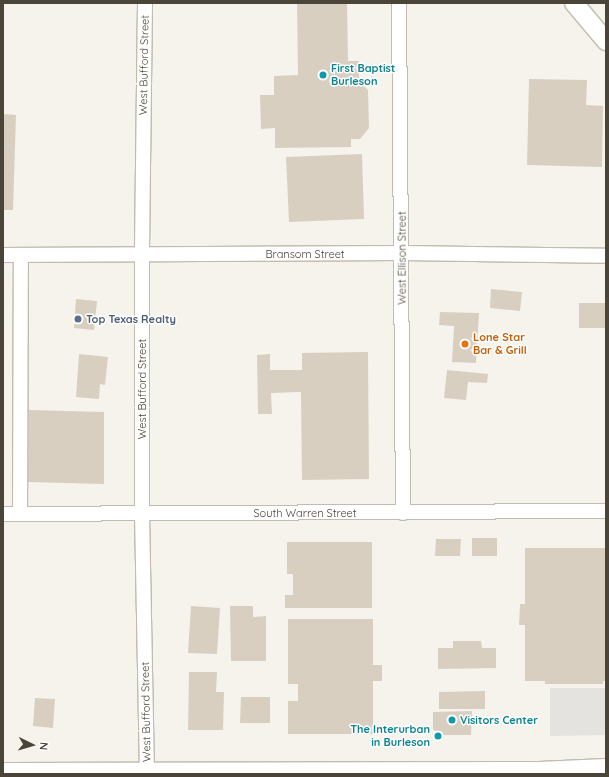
<!DOCTYPE html>
<style>
body{margin:0}
#map{position:relative;width:609px;height:777px;overflow:hidden;background:#f6f3ec;font-family:Quicksand,sans-serif}
div>[style]{position:absolute}
.parking>*{inset:0;background:#e5e3e0}
.building>*{inset:0;background:#d8cfc1}
.roads{filter:drop-shadow(1px 0 #c2bbae) drop-shadow(-1px 0 #c2bbae) drop-shadow(0 1px #c2bbae) drop-shadow(0 -1px #c2bbae)}
.minor>*{height:14px;margin:-7px;padding:0 7px;transform-origin:7px;border-radius:7px;background:#fff}
.tertiary>*{height:18px;margin:-9px;padding:0 9px;transform-origin:9px;border-radius:9px;background:#fff}
.dots>*{width:11px;height:11px;translate:-50% -50%;box-sizing:border-box;border:2px solid #fff;border-radius:50%}
span{translate:-50% -50%;white-space:nowrap;text-align:center;line-height:1.15;-webkit-text-stroke:3px #fff;paint-order:stroke}
.street-label{font-size:11px;color:#4b4439}
.culture-label{font-size:11px;color:#0d838f;font-weight:700}
.left{translate:0 -50%;text-align:left}
.right{translate:-100% -50%;text-align:right}
.service-label{font-size:11px;color:#4e5e75;font-weight:700}
.food-label{font-size:11px;color:#c56008;font-weight:700}
.frame{position:absolute;inset:0;border:4px solid #4b4439;pointer-events:none}
.north{position:absolute;left:12px;top:725px;width:40px;height:40px;-webkit-text-stroke:3px #fff;paint-order:stroke;rotate:95deg;font-size:11px;font-weight:700;line-height:16px;text-align:center;color:#4b4439}
.north::after{content:'';display:block;margin:auto;width:14px;height:18px;background:#4b4439;clip-path:polygon(50% 0,100% 100%,50% 72%,0 100%)}
</style>
<div id="map">
<div class="parking">
<div style="clip-path:polygon(550px 688px,606px 688px,606px 735px,550px 736px)"></div>
</div>
<div class="building">
<div style="clip-path:polygon(297px 3px,347px 3px,348px 61px,359px 61px,359px 82px,368px 90px,369px 128px,360px 139px,351px 139px,351px 147px,275px 148px,275px 128px,261px 129px,260px 95px,274px 95px,274px 76px,298px 75px)"></div>
<div style="clip-path:polygon(529px 79px,587px 80px,586px 105px,603px 106px,602px 167px,527px 165px)"></div>
<div style="clip-path:polygon(3px 114px,16px 115px,13px 210px,3px 210px)"></div>
<div style="clip-path:polygon(362px 154px,364px 219px,289px 222px,286px 157px)"></div>
<div style="clip-path:polygon(491px 289px,522px 292px,520px 311px,490px 308px)"></div>
<div style="clip-path:polygon(76px 299px,97px 301px,94px 330px,74px 328px)"></div>
<div style="clip-path:polygon(579px 303px,606px 303px,606px 328px,579px 328px)"></div>
<div style="clip-path:polygon(440px 312px,479px 313px,476px 363px,452px 362px,454px 326px,439px 325px)"></div>
<div style="clip-path:polygon(368px 352px,369px 479px,302px 480px,301px 392px,271px 393px,272px 414px,258px 414px,257px 355px,270px 354px,270px 370px,302px 370px,302px 353px)"></div>
<div style="clip-path:polygon(79px 354px,108px 357px,105px 385px,100px 384px,99px 399px,76px 397px)"></div>
<div style="clip-path:polygon(447px 370px,488px 374px,487px 383px,468px 382px,466px 400px,444px 398px)"></div>
<div style="clip-path:polygon(29px 410px,104px 412px,104px 484px,28px 482px)"></div>
<div style="clip-path:polygon(472px 538px,497px 538px,497px 556px,472px 556px)"></div>
<div style="clip-path:polygon(436px 539px,461px 539px,460px 556px,435px 556px)"></div>
<div style="clip-path:polygon(287px 542px,372px 542px,372px 608px,285px 608px,285px 595px,293px 595px,293px 574px,287px 574px)"></div>
<div style="clip-path:polygon(525px 548px,606px 548px,606px 681px,603px 681px,603px 684px,545px 684px,545px 681px,525px 681px,525px 625px,519px 625px,520px 604px,525px 604px)"></div>
<div style="clip-path:polygon(191px 606px,220px 608px,217px 654px,188px 653px)"></div>
<div style="clip-path:polygon(230px 606px,253px 606px,253px 617px,266px 616px,266px 661px,231px 661px)"></div>
<div style="clip-path:polygon(288px 619px,373px 619px,373px 665px,382px 665px,382px 681px,373px 681px,373px 734px,288px 734px,288px 701px,298px 701px,298px 684px,288px 684px)"></div>
<div style="clip-path:polygon(453px 641px,481px 641px,482px 648px,496px 648px,496px 668px,438px 669px,438px 648px,453px 648px)"></div>
<div style="clip-path:polygon(189px 672px,217px 672px,216px 692px,224px 692px,223px 730px,188px 730px)"></div>
<div style="clip-path:polygon(485px 691px,485px 709px,439px 709px,439px 692px)"></div>
<div style="clip-path:polygon(241px 697px,270px 697px,270px 723px,240px 723px)"></div>
<div style="clip-path:polygon(35px 698px,55px 699px,53px 728px,33px 726px)"></div>
<div style="clip-path:polygon(472px 711px,471px 735px,438px 735px,433px 729px,433px 712px)"></div>
</div>
<div class="roads">
<div class="minor">
<div style="left:145px;top:3px;width:252px;rotate:90.7deg"></div>
<div style="left:142px;top:255px;width:258px;rotate:90deg"></div>
<div style="left:142px;top:513px;width:261px;rotate:88.9deg"></div>
<div style="left:399px;top:3px;width:510px;rotate:89.55deg"></div>
<div style="left:3px;top:255px;width:399px;rotate:-0.3deg"></div>
<div style="left:402px;top:253px;width:204px;rotate:0.8deg"></div>
<div style="left:3px;top:514px;width:603px;rotate:-0.29deg"></div>
<div style="left:20px;top:514px;width:259px;rotate:-89.8deg"></div>
<div style="left:3px;top:770px;width:536px;rotate:-0.11deg"></div>
<div style="left:539px;top:769px;width:67px;rotate:-2.6deg"></div>
</div>
<div class="tertiary">
<div style="left:574px;top:3px;width:50px;rotate:49.9deg"></div>
</div>
</div>
<div class="dots">
<div style="left:323px;top:75px;background:#0f9aa8"></div>
<div style="left:78px;top:319px;background:#5c6f8a"></div>
<div style="left:465px;top:344px;background:#e8710a"></div>
<div style="left:452px;top:720px;background:#0f9aa8"></div>
<div style="left:438px;top:736px;background:#0f9aa8"></div>
</div>
<div class="street-label">
<span style="left:144px;top:65px;rotate:-89deg">West Bufford Street</span>
<span style="left:305px;top:254px">Bransom Street</span>
<span style="left:402px;top:258px;rotate:-90deg">West Ellison Street</span>
<span style="left:142px;top:389px;rotate:-90deg">West Bufford Street</span>
<span style="left:305px;top:513px">South Warren Street</span>
<span style="left:146px;top:712px;rotate:-91deg">West Bufford Street</span>
</div>
<div class="culture-label">
<span class="left" style="left:331px;top:75px">First Baptist<br>Burleson</span>
<span class="left" style="left:460px;top:720px">Visitors Center</span>
<span class="right" style="left:430px;top:736px">The Interurban<br>in Burleson</span>
</div>
<div class="service-label">
<span class="left" style="left:86px;top:319px">Top Texas Realty</span>
</div>
<div class="food-label">
<span class="left" style="left:473px;top:344px">Lone Star<br>Bar &amp; Grill</span>
</div>
<div class="frame"></div>
<div class="north">N</div>
</div>
